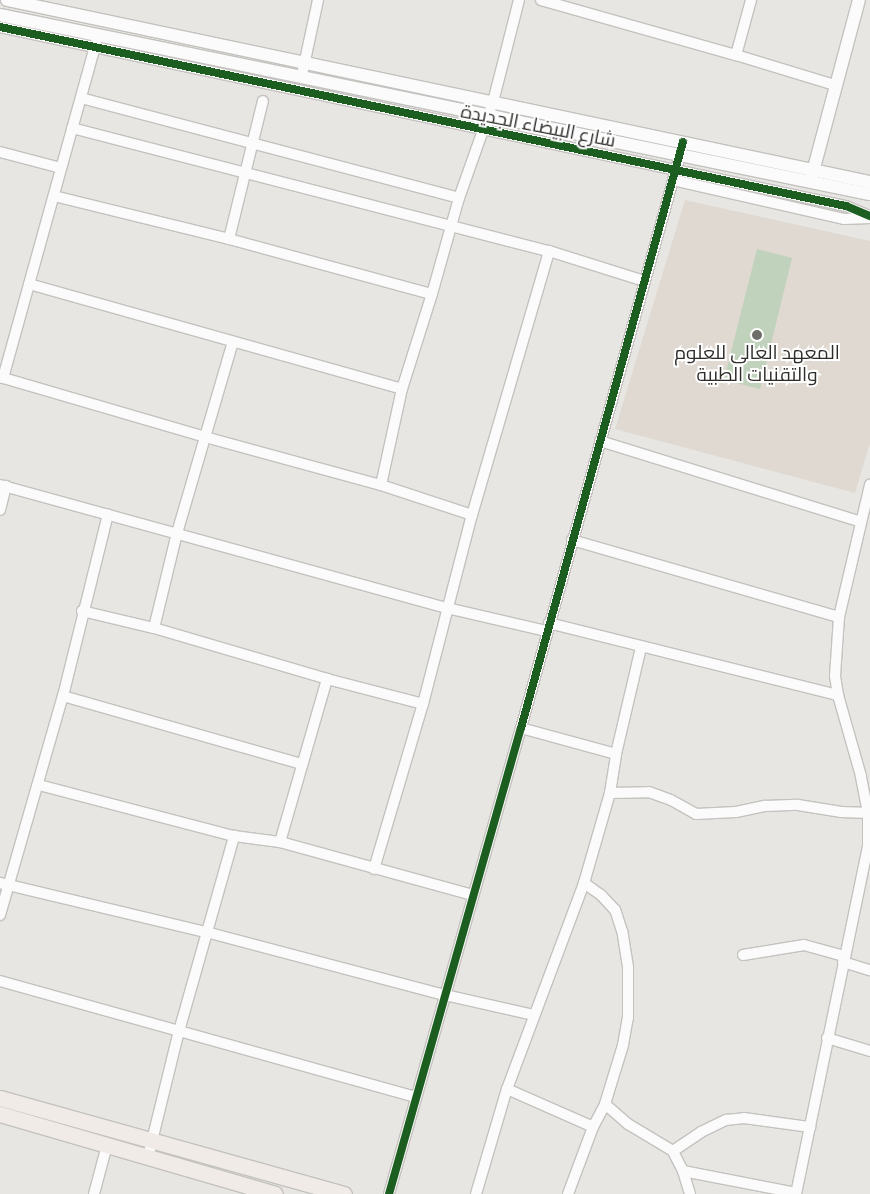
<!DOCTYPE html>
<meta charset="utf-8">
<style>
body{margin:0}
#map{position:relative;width:870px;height:1194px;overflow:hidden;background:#e8e6e3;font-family:Signika,Cairo,sans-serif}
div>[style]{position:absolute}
.built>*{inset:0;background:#dfd9d1}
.green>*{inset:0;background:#c0d2bb}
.roads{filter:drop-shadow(1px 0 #c4c2bf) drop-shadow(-1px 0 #c4c2bf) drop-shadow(0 1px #c4c2bf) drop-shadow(0 -1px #c4c2bf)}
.minor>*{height:10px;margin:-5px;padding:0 5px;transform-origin:5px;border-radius:5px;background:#fcfbfb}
.tertiary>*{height:12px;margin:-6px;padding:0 6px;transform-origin:6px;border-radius:6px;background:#fcfbfb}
.primary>*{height:15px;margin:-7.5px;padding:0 7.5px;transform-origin:7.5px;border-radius:7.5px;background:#f0ebe6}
.cycleway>*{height:8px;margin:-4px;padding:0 4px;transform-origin:4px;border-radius:4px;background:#1b5e20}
.dots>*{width:14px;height:14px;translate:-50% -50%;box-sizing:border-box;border:2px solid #fff;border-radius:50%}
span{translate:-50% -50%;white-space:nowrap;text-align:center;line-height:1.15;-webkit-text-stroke:4px #fff;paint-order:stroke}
.street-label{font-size:19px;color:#2d2c29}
.poi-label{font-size:19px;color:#2d2c29}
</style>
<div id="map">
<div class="built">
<div style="clip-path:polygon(685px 200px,870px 241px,870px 443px,855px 493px,615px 429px)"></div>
</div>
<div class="green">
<div style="clip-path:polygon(757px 249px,792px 258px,760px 389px,724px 380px)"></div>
</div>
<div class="roads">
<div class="minor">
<div style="left:541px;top:0;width:203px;rotate:15.8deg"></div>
<div style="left:736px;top:55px;width:103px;rotate:16.9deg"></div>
<div style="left:0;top:27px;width:865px;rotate:11.95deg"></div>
<div style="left:846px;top:206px;width:26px;rotate:23deg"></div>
<div style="left:736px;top:55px;width:57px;rotate:-74.7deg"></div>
<div style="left:303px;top:70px;width:72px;rotate:-77.9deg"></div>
<div style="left:81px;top:98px;width:391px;rotate:14.8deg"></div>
<div style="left:72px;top:128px;width:493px;rotate:14.5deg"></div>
<div style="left:549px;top:251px;width:100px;rotate:17.5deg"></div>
<div style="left:0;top:152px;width:63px;rotate:14.7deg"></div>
<div style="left:673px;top:180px;width:175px;rotate:12.8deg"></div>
<div style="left:844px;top:219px;width:26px;rotate:-2deg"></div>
<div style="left:54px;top:196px;width:180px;rotate:13.8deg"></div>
<div style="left:229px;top:239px;width:210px;rotate:15.2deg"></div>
<div style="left:229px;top:239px;width:142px;rotate:-76.2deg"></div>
<div style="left:29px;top:284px;width:387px;rotate:15.7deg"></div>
<div style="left:0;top:377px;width:214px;rotate:16.3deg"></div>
<div style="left:205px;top:437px;width:182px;rotate:15.3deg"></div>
<div style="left:381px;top:485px;width:96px;rotate:18.2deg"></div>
<div style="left:3px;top:378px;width:348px;rotate:-74.5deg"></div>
<div style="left:600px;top:441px;width:273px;rotate:17.2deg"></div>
<div style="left:0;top:485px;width:464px;rotate:15.4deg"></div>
<div style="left:447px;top:608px;width:103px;rotate:13deg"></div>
<div style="left:381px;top:485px;width:98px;rotate:-77.7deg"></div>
<div style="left:402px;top:389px;width:100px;rotate:-72.5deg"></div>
<div style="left:432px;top:294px;width:100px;rotate:-74.3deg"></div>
<div style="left:459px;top:198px;width:102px;rotate:-70.5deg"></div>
<div style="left:493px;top:102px;width:105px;rotate:-75.7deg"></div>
<div style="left:0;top:510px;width:25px;rotate:-76deg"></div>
<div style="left:572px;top:540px;width:278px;rotate:16.1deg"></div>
<div style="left:82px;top:611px;width:74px;rotate:13.3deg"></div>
<div style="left:154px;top:628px;width:180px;rotate:16.4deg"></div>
<div style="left:327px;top:679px;width:99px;rotate:14.6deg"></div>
<div style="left:549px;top:623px;width:298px;rotate:14deg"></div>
<div style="left:154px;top:628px;width:98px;rotate:-76.4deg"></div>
<div style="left:177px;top:533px;width:199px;rotate:-73.7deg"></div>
<div style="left:63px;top:696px;width:248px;rotate:15.9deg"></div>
<div style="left:521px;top:728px;width:98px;rotate:15.3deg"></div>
<div style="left:39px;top:785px;width:202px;rotate:14.7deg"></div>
<div style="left:234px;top:836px;width:46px;rotate:7.4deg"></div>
<div style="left:280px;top:842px;width:200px;rotate:15.4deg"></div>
<div style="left:610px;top:793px;width:39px;rotate:-1deg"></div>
<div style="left:649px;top:792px;width:23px;rotate:20deg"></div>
<div style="left:671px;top:800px;width:29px;rotate:29deg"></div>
<div style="left:696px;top:814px;width:40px;rotate:-2.9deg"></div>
<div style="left:736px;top:812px;width:30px;rotate:-12deg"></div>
<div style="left:765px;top:806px;width:33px;rotate:-2deg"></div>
<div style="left:798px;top:805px;width:44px;rotate:9.2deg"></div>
<div style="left:841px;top:812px;width:29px;rotate:2deg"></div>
<div style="left:280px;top:842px;width:170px;rotate:-73.9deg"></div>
<div style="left:374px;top:869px;width:172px;rotate:-73.5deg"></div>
<div style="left:423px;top:704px;width:195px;rotate:-75.5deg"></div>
<div style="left:472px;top:515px;width:275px;rotate:-73.7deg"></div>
<div style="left:0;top:883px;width:212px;rotate:13.4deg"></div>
<div style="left:206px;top:932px;width:247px;rotate:14.8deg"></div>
<div style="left:445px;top:995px;width:91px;rotate:12.7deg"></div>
<div style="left:0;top:915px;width:228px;rotate:-74deg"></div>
<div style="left:63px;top:696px;width:187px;rotate:-76.1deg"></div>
<div style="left:743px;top:955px;width:62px;rotate:-9.3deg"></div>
<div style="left:804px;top:945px;width:41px;rotate:15.4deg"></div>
<div style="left:843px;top:962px;width:28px;rotate:17deg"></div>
<div style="left:0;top:981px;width:432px;rotate:15.6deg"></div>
<div style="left:827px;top:1038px;width:45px;rotate:16.8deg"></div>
<div style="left:507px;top:1089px;width:94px;rotate:23.8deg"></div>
<div style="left:605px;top:1104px;width:30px;rotate:41deg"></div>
<div style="left:628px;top:1124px;width:52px;rotate:31deg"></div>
<div style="left:148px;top:1157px;width:130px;rotate:-76.2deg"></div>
<div style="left:179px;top:1031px;width:203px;rotate:-74.2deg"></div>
<div style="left:683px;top:1171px;width:115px;rotate:11deg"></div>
<div style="left:94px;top:1194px;width:51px;rotate:-75.1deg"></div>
<div style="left:389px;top:1194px;width:484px;rotate:-74.2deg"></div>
<div style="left:521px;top:728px;width:602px;rotate:-74.49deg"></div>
<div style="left:476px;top:1194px;width:109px;rotate:-73.6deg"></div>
<div style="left:507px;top:1089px;width:220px;rotate:-69.5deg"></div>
<div style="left:584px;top:883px;width:94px;rotate:-73.9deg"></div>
<div style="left:610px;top:793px;width:39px;rotate:-81deg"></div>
<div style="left:616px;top:754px;width:110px;rotate:-76.8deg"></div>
<div style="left:568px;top:1194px;width:72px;rotate:-69.5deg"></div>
<div style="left:593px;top:1127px;width:26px;rotate:-62deg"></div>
<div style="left:605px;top:1104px;width:62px;rotate:-73deg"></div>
<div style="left:623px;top:1045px;width:27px;rotate:-80deg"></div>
<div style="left:628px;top:1018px;width:51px;rotate:-90deg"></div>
<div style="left:628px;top:967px;width:36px;rotate:-99deg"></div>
<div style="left:622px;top:931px;width:22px;rotate:-108deg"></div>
<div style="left:615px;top:910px;width:21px;rotate:-133deg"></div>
<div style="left:601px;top:895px;width:21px;rotate:-145deg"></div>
<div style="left:690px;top:1194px;width:24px;rotate:-107deg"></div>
<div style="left:683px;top:1171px;width:22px;rotate:-117deg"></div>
<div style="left:673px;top:1151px;width:34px;rotate:-34deg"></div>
<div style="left:701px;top:1132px;width:28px;rotate:-26deg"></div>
<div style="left:726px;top:1120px;width:18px;rotate:-6deg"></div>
<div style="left:744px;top:1118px;width:67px;rotate:7.8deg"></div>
<div style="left:796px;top:1194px;width:354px;rotate:-78.3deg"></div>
<div style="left:868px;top:847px;width:34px;rotate:-90deg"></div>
<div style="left:868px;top:813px;width:38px;rotate:-101deg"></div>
<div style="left:861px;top:776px;width:84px;rotate:-105.9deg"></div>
<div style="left:838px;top:695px;width:19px;rotate:-99deg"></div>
<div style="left:835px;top:676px;width:59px;rotate:-86.1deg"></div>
<div style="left:839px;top:617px;width:136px;rotate:-76.8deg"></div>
</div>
<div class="tertiary">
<div style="left:7px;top:0;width:882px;rotate:11.91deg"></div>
<div style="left:0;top:15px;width:888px;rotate:11.63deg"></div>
<div style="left:811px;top:179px;width:185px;rotate:-75deg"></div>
</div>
<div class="primary">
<div style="left:0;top:1098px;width:357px;rotate:15.6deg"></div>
<div style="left:0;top:1114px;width:286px;rotate:16.2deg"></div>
</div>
</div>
<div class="cycleway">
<div style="left:0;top:27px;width:865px;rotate:11.95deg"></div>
<div style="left:846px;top:206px;width:26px;rotate:23deg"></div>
<div style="left:389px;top:1194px;width:484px;rotate:-74.2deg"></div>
<div style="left:521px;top:728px;width:608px;rotate:-74.55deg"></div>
</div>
<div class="dots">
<div style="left:757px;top:335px;background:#6e6d6a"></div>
</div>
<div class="street-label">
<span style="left:538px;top:127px;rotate:11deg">شارع البيضاء الجديدة</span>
</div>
<div class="poi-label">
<span style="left:757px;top:365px">المعهد العالي للعلوم<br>والتقنيات الطبية</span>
</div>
</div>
